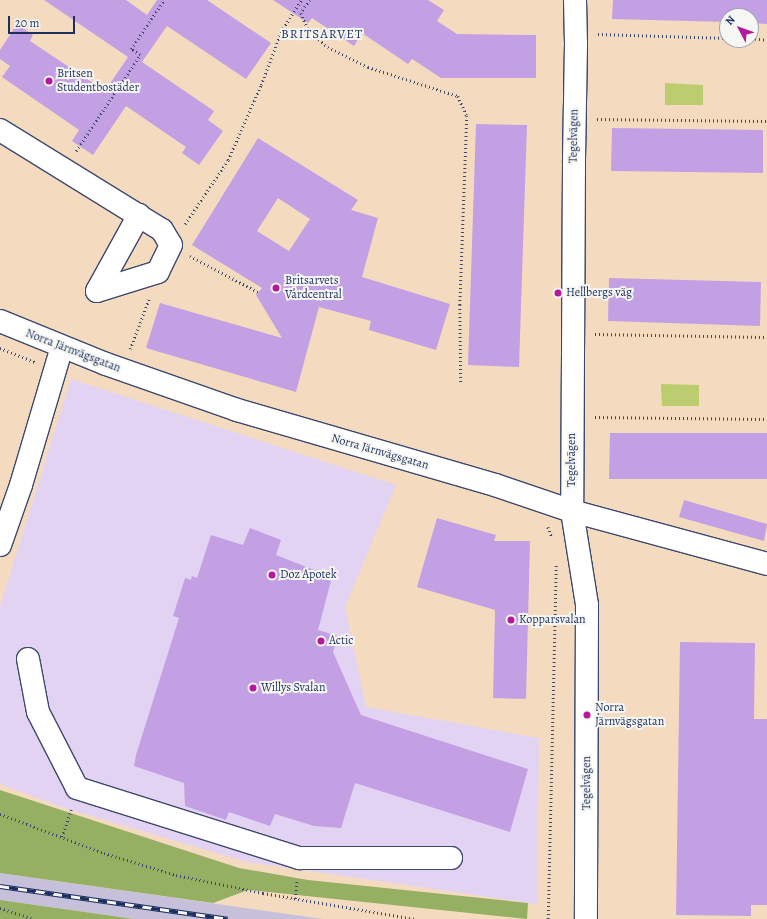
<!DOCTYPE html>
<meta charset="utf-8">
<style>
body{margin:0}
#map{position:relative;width:767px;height:919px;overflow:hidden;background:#f4dbc0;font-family:Alegreya,serif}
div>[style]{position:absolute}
.built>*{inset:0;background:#e3d3f3}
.industrial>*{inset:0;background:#c6c0da}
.green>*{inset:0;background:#bccd70}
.forest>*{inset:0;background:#95b062}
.building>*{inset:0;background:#c3a0e4}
.path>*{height:2.5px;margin-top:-1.25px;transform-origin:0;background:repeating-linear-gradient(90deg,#3c496d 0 1px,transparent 0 4px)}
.roads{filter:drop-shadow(1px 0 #3c496d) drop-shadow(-1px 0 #3c496d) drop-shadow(0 1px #3c496d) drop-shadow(0 -1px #3c496d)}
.minor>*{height:22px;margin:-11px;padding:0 11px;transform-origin:11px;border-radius:11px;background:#fff}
.rail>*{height:4.5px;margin-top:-2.25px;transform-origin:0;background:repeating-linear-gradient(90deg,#f6f6f2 0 9px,#1b2f5e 0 18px);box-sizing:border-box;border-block:1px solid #1b2f5e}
.dots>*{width:11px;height:11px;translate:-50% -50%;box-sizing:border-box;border:2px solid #f6f6f2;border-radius:50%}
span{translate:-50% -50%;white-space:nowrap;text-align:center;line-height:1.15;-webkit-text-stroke:4px #f6f6f2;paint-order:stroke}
.poi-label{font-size:12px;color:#1b2f5e}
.left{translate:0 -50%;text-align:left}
.street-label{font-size:12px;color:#1b2f5e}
.neighbourhood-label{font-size:13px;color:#1b2f5e;letter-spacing:1px}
.north{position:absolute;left:719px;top:8px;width:40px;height:40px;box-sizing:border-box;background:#f6f6f2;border:1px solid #9ea6b7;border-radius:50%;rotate:311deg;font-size:11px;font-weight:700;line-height:16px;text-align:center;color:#1b2f5e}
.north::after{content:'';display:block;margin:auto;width:14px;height:18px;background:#b5179e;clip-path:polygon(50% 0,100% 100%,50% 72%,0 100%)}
.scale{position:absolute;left:8px;top:16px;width:67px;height:18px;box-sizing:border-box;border:2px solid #1b2f5e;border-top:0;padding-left:5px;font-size:12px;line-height:14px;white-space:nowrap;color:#1b2f5e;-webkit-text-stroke:3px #f6f6f2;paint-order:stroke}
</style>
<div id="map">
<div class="built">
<div style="clip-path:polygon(71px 379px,396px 485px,345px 607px,366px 707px,539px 738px,537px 904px,247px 862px,64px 808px,0 784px,0 606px)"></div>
</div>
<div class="industrial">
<div style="clip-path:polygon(0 873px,323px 919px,134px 919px,0 900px)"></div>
</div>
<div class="green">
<div style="clip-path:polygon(665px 83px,703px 85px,703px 105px,665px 105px)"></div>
<div style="clip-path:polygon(661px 384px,699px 385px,699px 406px,662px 406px)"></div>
</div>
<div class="forest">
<div style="clip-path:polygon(0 790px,239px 868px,308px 880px,528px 903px,527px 919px,248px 890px,213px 903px,0 873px)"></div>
<div style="clip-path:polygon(0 900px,134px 919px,0 919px)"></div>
</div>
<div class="building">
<div style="clip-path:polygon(44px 0,126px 0,147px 15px,157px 0,207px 0,271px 43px,246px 79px,167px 26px,142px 62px,214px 111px,208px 120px,223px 131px,199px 165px,182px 153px,186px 147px,126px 106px,93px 155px,72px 141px,79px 130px,2px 77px,10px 66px,0 59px,0 50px,17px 24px,33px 35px,30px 41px,105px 91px,128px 57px)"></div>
<div style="clip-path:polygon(273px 0,428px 0,444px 10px,437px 21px,457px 34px,536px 35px,536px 78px,441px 78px,412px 59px,408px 64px,362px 33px,354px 46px,312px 18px,308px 23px)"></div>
<div style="clip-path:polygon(613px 0,767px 0,767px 24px,751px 23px,751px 16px,727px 16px,727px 22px,612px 19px)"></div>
<div style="clip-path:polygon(476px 124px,527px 125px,519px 367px,468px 365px)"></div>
<div style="clip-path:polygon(612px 128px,763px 130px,763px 173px,611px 171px)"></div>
<div style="clip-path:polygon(evenodd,258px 138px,358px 200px,351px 210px,378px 218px,362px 277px,450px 304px,436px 350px,369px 330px,371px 321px,319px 307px,296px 392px,146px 348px,160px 303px,282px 338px,256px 295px,262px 288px,192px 245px,258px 138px,278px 198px,310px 219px,289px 251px,257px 231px,278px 198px)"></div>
<div style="clip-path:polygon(609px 278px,761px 282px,760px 326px,608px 321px)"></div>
<div style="clip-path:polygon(610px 433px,767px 433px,767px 479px,609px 479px)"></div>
<div style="clip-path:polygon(684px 500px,767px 524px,764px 541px,679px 517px)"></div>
<div style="clip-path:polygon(437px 518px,496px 535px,494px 541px,530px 541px,526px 699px,493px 698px,495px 610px,417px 587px)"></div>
<div style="clip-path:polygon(250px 528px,281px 540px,276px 555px,332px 577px,318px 630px,338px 636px,333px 652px,361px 715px,528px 769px,510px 832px,355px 783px,341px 828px,314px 826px,275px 814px,270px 826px,229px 812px,226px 820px,185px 806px,184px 783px,134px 766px,136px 755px,179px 618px,173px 616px,185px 578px,191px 580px,192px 576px,197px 578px,211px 535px,243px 545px)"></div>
<div style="clip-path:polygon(680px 642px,755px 643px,754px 719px,767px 719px,767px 905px,751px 905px,751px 916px,676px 915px)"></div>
</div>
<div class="path">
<div style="left:310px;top:0;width:16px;rotate:125deg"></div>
<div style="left:301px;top:13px;width:21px;rotate:67deg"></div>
<div style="left:309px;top:32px;width:24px;rotate:38deg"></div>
<div style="left:328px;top:47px;width:45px;rotate:26.6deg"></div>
<div style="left:368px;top:67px;width:95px;rotate:17.9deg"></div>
<div style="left:458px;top:96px;width:22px;rotate:66deg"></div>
<div style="left:467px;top:116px;width:189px;rotate:92.1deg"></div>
<div style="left:460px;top:305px;width:79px;rotate:89.3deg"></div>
<div style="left:598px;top:34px;width:129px;rotate:1.8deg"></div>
<div style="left:751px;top:38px;width:16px;rotate:7deg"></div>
<div style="left:597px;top:119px;width:170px;rotate:0.7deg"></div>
<div style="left:76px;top:151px;width:115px;rotate:-56.3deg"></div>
<div style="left:140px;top:55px;width:11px;rotate:-146deg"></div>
<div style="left:131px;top:49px;width:59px;rotate:-56deg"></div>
<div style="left:185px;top:224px;width:77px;rotate:-56.1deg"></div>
<div style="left:228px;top:160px;width:82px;rotate:-66.3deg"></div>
<div style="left:261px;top:85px;width:57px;rotate:-69.3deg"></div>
<div style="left:281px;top:32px;width:38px;rotate:-58deg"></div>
<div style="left:190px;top:256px;width:77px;rotate:27.9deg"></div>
<div style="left:595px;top:334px;width:172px;rotate:1deg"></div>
<div style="left:0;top:348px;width:38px;rotate:22deg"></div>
<div style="left:130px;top:349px;width:53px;rotate:-69.2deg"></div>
<div style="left:595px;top:417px;width:172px;rotate:0.7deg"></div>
<div style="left:548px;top:527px;width:11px;rotate:68deg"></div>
<div style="left:0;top:814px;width:111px;rotate:20.6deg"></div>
<div style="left:104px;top:853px;width:75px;rotate:17deg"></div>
<div style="left:176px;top:875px;width:89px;rotate:11.7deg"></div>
<div style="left:263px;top:893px;width:154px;rotate:9.7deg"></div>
<div style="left:62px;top:837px;width:29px;rotate:-72deg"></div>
<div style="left:295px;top:899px;width:19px;rotate:-84deg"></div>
<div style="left:0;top:908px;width:35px;rotate:18deg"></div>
<div style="left:548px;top:919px;width:355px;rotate:-88.7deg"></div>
</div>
<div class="roads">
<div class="minor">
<div style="left:575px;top:0;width:44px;rotate:88.7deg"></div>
<div style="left:576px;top:44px;width:119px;rotate:91deg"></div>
<div style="left:574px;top:163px;width:348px;rotate:90.3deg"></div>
<div style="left:572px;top:511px;width:95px;rotate:80.9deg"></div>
<div style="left:587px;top:605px;width:314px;rotate:90.2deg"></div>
<div style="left:0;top:130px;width:190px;rotate:31.7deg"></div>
<div style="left:162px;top:230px;width:17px;rotate:59deg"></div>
<div style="left:171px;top:245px;width:30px;rotate:116deg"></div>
<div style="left:158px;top:272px;width:64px;rotate:162.7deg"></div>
<div style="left:97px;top:291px;width:87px;rotate:-61.1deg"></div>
<div style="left:0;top:321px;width:114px;rotate:22.1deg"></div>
<div style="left:106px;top:364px;width:139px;rotate:19.3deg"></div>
<div style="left:237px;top:410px;width:269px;rotate:16.2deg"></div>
<div style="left:495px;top:485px;width:81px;rotate:18.7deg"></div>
<div style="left:572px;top:511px;width:202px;rotate:15.2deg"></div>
<div style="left:0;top:545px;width:64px;rotate:-70.7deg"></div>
<div style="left:21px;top:485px;width:144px;rotate:-73.5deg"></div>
<div style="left:28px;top:659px;width:54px;rotate:79.3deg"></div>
<div style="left:38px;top:712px;width:85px;rotate:62.8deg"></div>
<div style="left:77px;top:788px;width:233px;rotate:17.5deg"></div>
<div style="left:299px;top:858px;width:152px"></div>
</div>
</div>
<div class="rail">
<div style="left:0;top:886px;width:230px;rotate:8.2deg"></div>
</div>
<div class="dots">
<div style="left:49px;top:81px;background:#b5179e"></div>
<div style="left:276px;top:288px;background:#b5179e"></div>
<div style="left:558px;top:293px;background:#b5179e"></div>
<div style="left:272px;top:575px;background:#b5179e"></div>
<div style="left:511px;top:620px;background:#b5179e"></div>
<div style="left:321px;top:641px;background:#b5179e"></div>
<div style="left:253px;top:688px;background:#b5179e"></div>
<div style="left:587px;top:715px;background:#b5179e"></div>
</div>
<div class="poi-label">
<span class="left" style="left:57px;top:81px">Britsen<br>Studentbostäder</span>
<span class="left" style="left:285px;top:288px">Britsarvets<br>Vårdcentral</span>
<span class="left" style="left:566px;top:293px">Hellbergs väg</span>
<span class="left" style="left:280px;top:575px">Doz Apotek</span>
<span class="left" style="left:519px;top:620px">Kopparsvalan</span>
<span class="left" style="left:329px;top:641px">Actic</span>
<span class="left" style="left:261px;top:688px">Willys Svalan</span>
<span class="left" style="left:595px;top:715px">Norra<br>Järnvägsgatan</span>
</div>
<div class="street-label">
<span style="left:574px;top:136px;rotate:-89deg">Tegelvägen</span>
<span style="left:73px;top:351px;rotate:21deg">Norra Järnvägsgatan</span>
<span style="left:380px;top:452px;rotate:16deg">Norra Järnvägsgatan</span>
<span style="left:572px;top:460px;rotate:-90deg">Tegelvägen</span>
<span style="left:587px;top:783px;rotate:-90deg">Tegelvägen</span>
</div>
<div class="neighbourhood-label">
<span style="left:322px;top:34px">BRITSARVET</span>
</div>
<div class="north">N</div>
<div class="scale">20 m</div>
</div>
